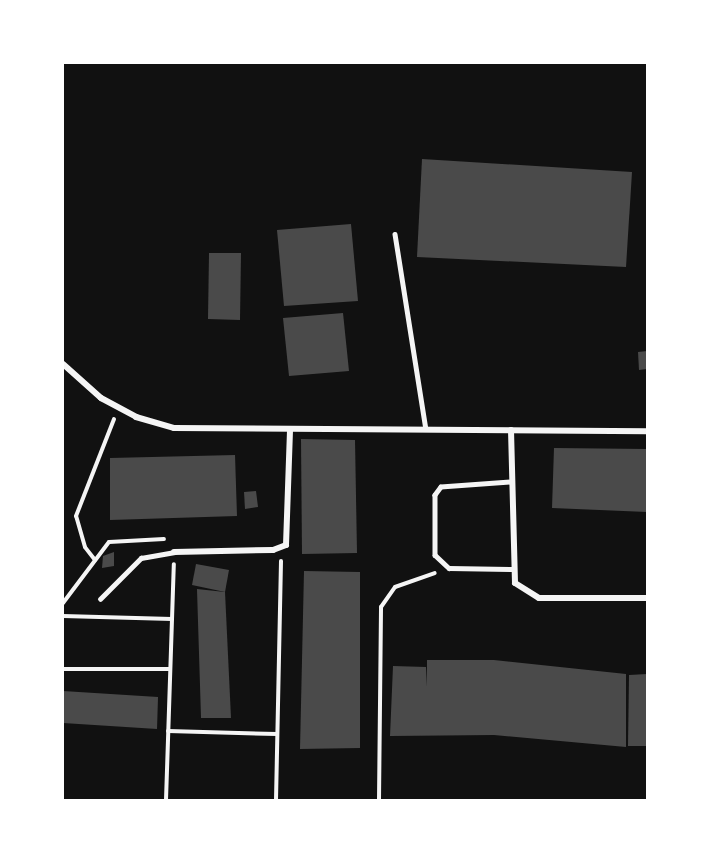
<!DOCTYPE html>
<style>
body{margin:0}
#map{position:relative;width:710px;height:863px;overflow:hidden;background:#111;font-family:"Golos Text",sans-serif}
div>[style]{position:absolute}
.building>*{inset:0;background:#4a4a4a}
.path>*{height:4px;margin:-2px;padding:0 2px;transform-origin:2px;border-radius:2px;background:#f5f5f5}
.service>*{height:4.5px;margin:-2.25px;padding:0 2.25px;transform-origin:2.25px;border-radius:2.25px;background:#f5f5f5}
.minor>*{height:6px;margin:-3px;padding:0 3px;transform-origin:3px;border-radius:3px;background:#f5f5f5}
span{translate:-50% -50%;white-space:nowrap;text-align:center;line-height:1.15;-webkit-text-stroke:4.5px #fff;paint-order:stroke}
.frame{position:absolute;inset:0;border:64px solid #fff;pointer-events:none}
</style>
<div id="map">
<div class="building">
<div style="clip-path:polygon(422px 159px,632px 172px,626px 267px,417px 257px)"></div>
<div style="clip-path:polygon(351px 224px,358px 301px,284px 306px,277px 230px)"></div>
<div style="clip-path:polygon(209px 253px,241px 253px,240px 320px,208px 319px)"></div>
<div style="clip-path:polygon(343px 313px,349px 371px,289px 376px,283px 318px)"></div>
<div style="clip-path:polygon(647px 351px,647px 369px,639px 370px,638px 352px)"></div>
<div style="clip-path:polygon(301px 439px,355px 440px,357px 553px,302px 554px)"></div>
<div style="clip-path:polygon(554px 448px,647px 449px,647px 512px,552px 508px)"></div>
<div style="clip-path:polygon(235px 455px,237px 516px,110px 520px,110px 458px)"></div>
<div style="clip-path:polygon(256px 491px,258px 507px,245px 509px,244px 492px)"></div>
<div style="clip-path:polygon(114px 552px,114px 566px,102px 568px,103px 556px)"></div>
<div style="clip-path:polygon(196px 564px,229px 570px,225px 592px,192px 585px)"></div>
<div style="clip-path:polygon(304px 571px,360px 572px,360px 748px,300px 749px)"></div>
<div style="clip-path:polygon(197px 589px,225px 592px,231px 718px,201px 718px)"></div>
<div style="clip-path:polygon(427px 660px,494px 660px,626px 674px,626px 747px,494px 735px,390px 736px,393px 666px,426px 667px,427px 687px)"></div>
<div style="clip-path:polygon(647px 674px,647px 746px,628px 746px,629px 675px)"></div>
<div style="clip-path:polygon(63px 691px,158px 697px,157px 729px,63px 723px)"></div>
</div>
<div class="path">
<div style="left:95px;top:560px;width:16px;rotate:-128deg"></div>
<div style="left:85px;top:547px;width:32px;rotate:-106deg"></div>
<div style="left:76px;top:516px;width:104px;rotate:-68.6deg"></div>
<div style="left:63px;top:603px;width:76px;rotate:-53deg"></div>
<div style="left:109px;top:542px;width:55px;rotate:-3.1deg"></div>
<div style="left:63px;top:616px;width:109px;rotate:1.6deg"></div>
<div style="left:63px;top:669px;width:107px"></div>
<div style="left:168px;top:731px;width:109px;rotate:1.6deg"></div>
<div style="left:166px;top:800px;width:236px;rotate:-88.1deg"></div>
<div style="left:276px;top:800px;width:239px;rotate:-88.8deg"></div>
<div style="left:379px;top:800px;width:193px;rotate:-89.4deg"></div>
<div style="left:381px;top:607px;width:24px;rotate:-55deg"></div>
<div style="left:395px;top:587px;width:42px;rotate:-19.3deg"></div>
</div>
<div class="service">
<div style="left:395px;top:234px;width:197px;rotate:81deg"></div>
<div style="left:511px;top:482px;width:70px;rotate:175.9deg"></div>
<div style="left:441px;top:487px;width:10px;rotate:127deg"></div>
<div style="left:435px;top:495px;width:60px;rotate:90deg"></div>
<div style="left:435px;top:555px;width:19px;rotate:43deg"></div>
<div style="left:449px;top:568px;width:63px;rotate:0.9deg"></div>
<div style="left:100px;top:599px;width:58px;rotate:-45deg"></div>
<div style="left:141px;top:558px;width:34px;rotate:-10deg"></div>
</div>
<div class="minor">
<div style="left:63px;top:364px;width:51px;rotate:41.8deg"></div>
<div style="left:101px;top:398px;width:40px;rotate:28deg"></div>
<div style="left:136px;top:417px;width:40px;rotate:16deg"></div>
<div style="left:174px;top:428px;width:473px;rotate:0.4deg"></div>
<div style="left:511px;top:430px;width:153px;rotate:88.5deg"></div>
<div style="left:515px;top:583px;width:28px;rotate:32deg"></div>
<div style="left:539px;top:598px;width:108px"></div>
<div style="left:174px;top:552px;width:99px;rotate:-1.2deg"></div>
<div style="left:273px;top:550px;width:14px;rotate:-21deg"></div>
<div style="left:286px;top:545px;width:116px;rotate:-88deg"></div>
</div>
<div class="frame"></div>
</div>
